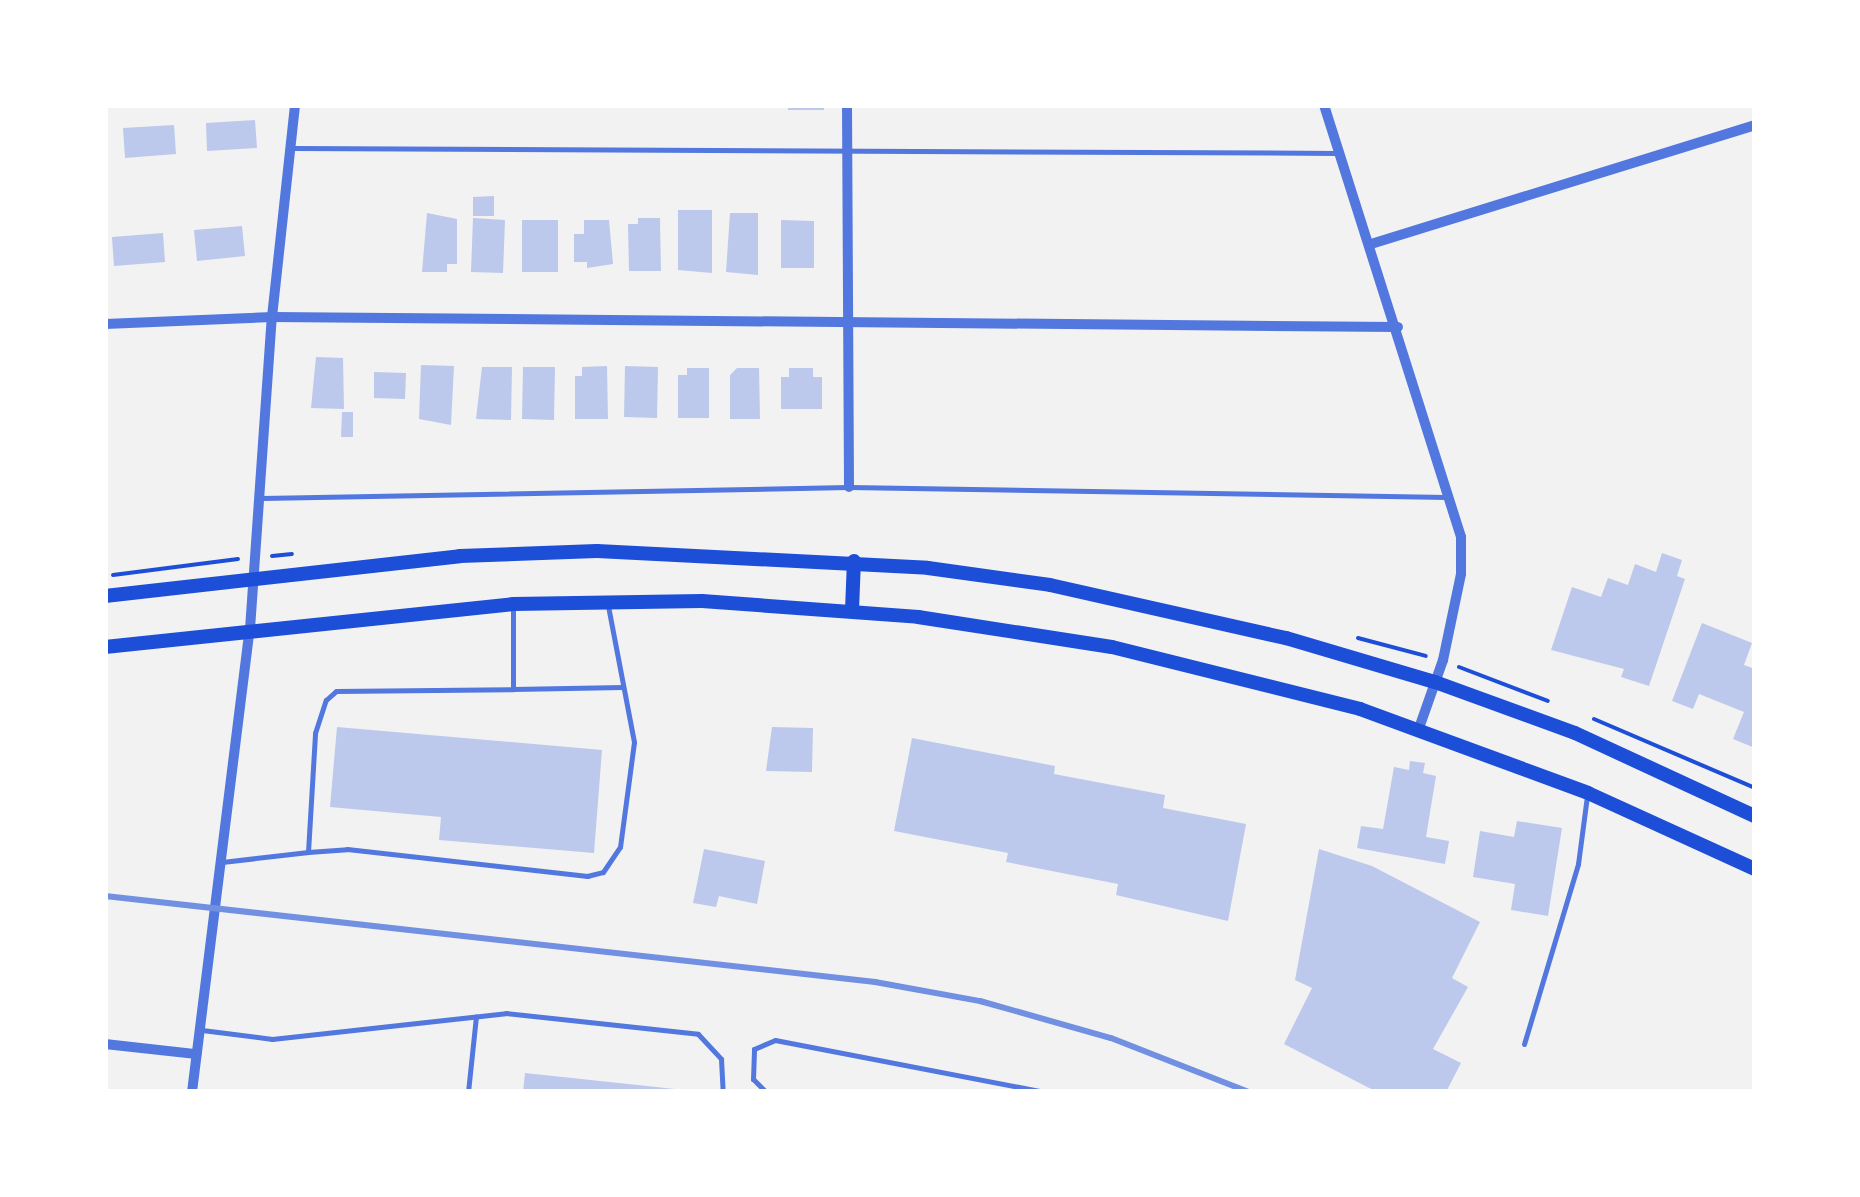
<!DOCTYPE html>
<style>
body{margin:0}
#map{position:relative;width:1860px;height:1197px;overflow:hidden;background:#f2f2f2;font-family:Mulish,sans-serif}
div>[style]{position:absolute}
.building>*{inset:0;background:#bdc9ec}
.path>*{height:4px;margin:-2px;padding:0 2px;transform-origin:2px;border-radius:2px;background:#1d4ed8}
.service>*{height:5px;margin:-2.5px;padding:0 2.5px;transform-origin:2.5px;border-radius:2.5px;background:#5277de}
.minor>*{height:10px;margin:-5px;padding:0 5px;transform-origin:5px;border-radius:5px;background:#5277de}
.secondary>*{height:14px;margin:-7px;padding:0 7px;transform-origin:7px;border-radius:7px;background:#1d4ed8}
.rail>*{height:6px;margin:-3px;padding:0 3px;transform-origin:3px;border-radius:3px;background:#7290e2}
span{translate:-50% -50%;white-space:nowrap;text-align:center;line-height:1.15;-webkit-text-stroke:9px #fff;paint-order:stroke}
.frame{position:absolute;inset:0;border:108px solid #fff;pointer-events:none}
</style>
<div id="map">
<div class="building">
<div style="clip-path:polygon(788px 105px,824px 105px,824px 110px,788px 110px)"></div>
<div style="clip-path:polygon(255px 120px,257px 148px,207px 151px,206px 123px)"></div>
<div style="clip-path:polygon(174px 125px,176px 154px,125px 158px,123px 128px)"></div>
<div style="clip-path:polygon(494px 196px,494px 216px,473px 216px,473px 197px)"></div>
<div style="clip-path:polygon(678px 210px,712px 210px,712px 273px,678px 270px)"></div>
<div style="clip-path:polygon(427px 213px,457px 219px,457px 264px,447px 264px,447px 272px,422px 272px)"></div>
<div style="clip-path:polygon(730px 213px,758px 213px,758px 275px,726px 272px)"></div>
<div style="clip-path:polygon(473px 218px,505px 220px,503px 273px,471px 272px)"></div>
<div style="clip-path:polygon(638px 218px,660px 218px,661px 271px,629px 271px,628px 224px,638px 224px)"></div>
<div style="clip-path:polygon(522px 220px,558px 220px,558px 272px,522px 272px)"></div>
<div style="clip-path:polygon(584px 220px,609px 220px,613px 264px,587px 268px,587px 262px,574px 262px,574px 234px,584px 234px)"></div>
<div style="clip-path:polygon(781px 220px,814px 221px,814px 268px,781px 268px)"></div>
<div style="clip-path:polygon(242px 226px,245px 256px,197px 261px,194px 230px)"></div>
<div style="clip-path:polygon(163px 233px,165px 262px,114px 266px,112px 237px)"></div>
<div style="clip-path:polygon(316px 357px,343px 358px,344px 409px,311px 408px)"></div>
<div style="clip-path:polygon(421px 365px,454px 366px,451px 425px,419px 419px)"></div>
<div style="clip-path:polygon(607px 366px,608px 419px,575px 419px,575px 376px,582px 376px,582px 367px)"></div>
<div style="clip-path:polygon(625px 366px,658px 367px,657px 418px,624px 417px)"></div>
<div style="clip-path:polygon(482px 367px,512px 367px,511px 420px,476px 419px)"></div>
<div style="clip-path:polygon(523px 367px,555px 367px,554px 420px,522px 419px)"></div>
<div style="clip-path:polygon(687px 368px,709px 368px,709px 418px,678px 418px,678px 375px,687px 375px)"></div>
<div style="clip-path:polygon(737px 368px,759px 368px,760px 419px,730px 419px,730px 375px)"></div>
<div style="clip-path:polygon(789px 368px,813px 368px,813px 377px,822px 377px,822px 409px,781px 409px,781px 377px,789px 377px)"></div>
<div style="clip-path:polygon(374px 372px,406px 373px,405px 399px,374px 398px)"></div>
<div style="clip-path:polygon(342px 412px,353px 412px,353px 437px,341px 437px)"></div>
<div style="clip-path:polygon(1662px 553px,1682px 560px,1677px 576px,1685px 579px,1649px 686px,1621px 677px,1624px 669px,1551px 650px,1572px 587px,1601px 597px,1608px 578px,1628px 585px,1635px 564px,1656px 572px)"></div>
<div style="clip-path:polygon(1702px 623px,1752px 643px,1744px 665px,1755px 669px,1755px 748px,1733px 739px,1744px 712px,1699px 694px,1693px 709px,1672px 701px)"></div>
<div style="clip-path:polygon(337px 727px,602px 750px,594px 853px,439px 840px,441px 817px,330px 807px)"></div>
<div style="clip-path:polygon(772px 727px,813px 728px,812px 772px,766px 771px)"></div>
<div style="clip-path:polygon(912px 738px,1055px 766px,1054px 774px,1165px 795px,1163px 808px,1246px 824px,1228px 921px,1116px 895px,1118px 884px,1006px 862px,1008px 853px,894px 831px)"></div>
<div style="clip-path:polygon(1410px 761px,1425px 763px,1423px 773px,1436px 776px,1426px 837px,1449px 841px,1445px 864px,1357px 848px,1361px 826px,1383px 829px,1394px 767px,1409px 770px)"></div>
<div style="clip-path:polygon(1517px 821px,1562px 828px,1548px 916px,1511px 910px,1515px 884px,1473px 877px,1480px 831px,1514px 837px)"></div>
<div style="clip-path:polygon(704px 849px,765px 861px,757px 904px,719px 896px,716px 907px,693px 903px)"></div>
<div style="clip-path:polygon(1319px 849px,1372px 866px,1480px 922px,1452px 978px,1468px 987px,1433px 1049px,1461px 1063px,1446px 1092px,1377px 1092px,1284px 1044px,1312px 988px,1295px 980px)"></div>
<div style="clip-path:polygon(525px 1073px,675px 1089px,675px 1092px,523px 1092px)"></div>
</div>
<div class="path">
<div style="left:272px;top:556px;width:20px;rotate:-6deg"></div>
<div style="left:113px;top:575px;width:126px;rotate:-7.3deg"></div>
<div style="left:1358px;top:638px;width:70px;rotate:14.8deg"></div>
<div style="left:1459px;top:667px;width:95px;rotate:20.9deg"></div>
<div style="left:1594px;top:719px;width:175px;rotate:23.2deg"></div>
</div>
<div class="service">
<div style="left:293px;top:148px;width:1044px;rotate:0.27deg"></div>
<div style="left:262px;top:498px;width:587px;rotate:-1.07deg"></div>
<div style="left:849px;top:487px;width:597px;rotate:0.96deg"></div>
<div style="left:513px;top:689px;width:110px;rotate:-1deg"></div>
<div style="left:308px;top:852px;width:39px;rotate:-4deg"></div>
<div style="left:347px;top:849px;width:242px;rotate:6.4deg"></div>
<div style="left:587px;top:876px;width:16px;rotate:-14deg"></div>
<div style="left:603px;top:872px;width:30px;rotate:-56deg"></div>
<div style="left:620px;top:847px;width:106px;rotate:-82.4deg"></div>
<div style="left:634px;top:742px;width:138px;rotate:-100.8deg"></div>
<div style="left:222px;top:862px;width:87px;rotate:-6.6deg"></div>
<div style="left:308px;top:852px;width:119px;rotate:-86.6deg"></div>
<div style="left:315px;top:733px;width:35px;rotate:-72deg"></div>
<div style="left:326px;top:700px;width:13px;rotate:-42deg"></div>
<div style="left:336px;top:691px;width:177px;rotate:-0.6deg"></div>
<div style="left:513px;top:689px;width:82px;rotate:-90deg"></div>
<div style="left:202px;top:1030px;width:71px;rotate:7.3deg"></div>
<div style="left:272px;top:1039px;width:235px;rotate:-6.3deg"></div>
<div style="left:506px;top:1013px;width:193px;rotate:6.2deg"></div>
<div style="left:698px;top:1034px;width:34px;rotate:47deg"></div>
<div style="left:721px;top:1059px;width:33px;rotate:87deg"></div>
<div style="left:1524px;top:1044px;width:188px;rotate:-73.3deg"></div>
<div style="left:1578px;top:864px;width:69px;rotate:-82.5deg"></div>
<div style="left:468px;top:1092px;width:76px;rotate:-84deg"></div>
<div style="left:766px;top:1092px;width:18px;rotate:-135deg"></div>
<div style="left:753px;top:1079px;width:30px;rotate:-88deg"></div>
<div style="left:754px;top:1049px;width:23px;rotate:-23deg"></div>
<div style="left:775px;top:1040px;width:276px;rotate:10.9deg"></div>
</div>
<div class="minor">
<div style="left:847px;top:105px;width:382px;rotate:89.7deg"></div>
<div style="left:1324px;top:105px;width:453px;rotate:72.4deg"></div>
<div style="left:1461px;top:537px;width:37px;rotate:90deg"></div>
<div style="left:1461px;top:574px;width:88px;rotate:101.8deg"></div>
<div style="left:1443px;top:660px;width:72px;rotate:109.4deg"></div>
<div style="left:1371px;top:244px;width:402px;rotate:-17.2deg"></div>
<div style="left:105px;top:324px;width:167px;rotate:-2.4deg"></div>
<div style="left:272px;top:317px;width:1126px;rotate:0.51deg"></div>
<div style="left:105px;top:1044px;width:92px;rotate:6.3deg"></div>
<div style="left:192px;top:1092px;width:467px;rotate:-82.9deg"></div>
<div style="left:250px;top:629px;width:313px;rotate:-86deg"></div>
<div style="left:272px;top:317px;width:213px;rotate:-83.8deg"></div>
</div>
<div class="secondary">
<div style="left:105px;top:596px;width:357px;rotate:-6.4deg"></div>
<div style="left:460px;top:556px;width:137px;rotate:-2.1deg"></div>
<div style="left:597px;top:551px;width:331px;rotate:2.9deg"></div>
<div style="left:928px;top:568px;width:123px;rotate:7.9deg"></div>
<div style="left:1050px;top:585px;width:242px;rotate:12.7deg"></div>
<div style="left:1286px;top:638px;width:155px;rotate:16.5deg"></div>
<div style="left:1435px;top:682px;width:149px;rotate:20deg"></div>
<div style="left:1575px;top:733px;width:198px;rotate:24.8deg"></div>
<div style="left:852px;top:610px;width:49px;rotate:-87.7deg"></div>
<div style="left:105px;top:647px;width:410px;rotate:-6deg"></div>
<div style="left:513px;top:604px;width:189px;rotate:-0.9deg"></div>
<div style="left:702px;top:601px;width:217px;rotate:4.2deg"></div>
<div style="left:918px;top:617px;width:196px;rotate:8.8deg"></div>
<div style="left:1112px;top:647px;width:256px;rotate:14deg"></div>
<div style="left:1360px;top:709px;width:243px;rotate:20.2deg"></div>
<div style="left:1588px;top:793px;width:183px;rotate:24.5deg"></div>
</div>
<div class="rail">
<div style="left:105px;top:896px;width:775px;rotate:6.37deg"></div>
<div style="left:875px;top:982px;width:107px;rotate:10.3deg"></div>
<div style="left:980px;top:1001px;width:136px;rotate:15.8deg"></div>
<div style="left:1111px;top:1038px;width:148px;rotate:21.4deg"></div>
</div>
<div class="frame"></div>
</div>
